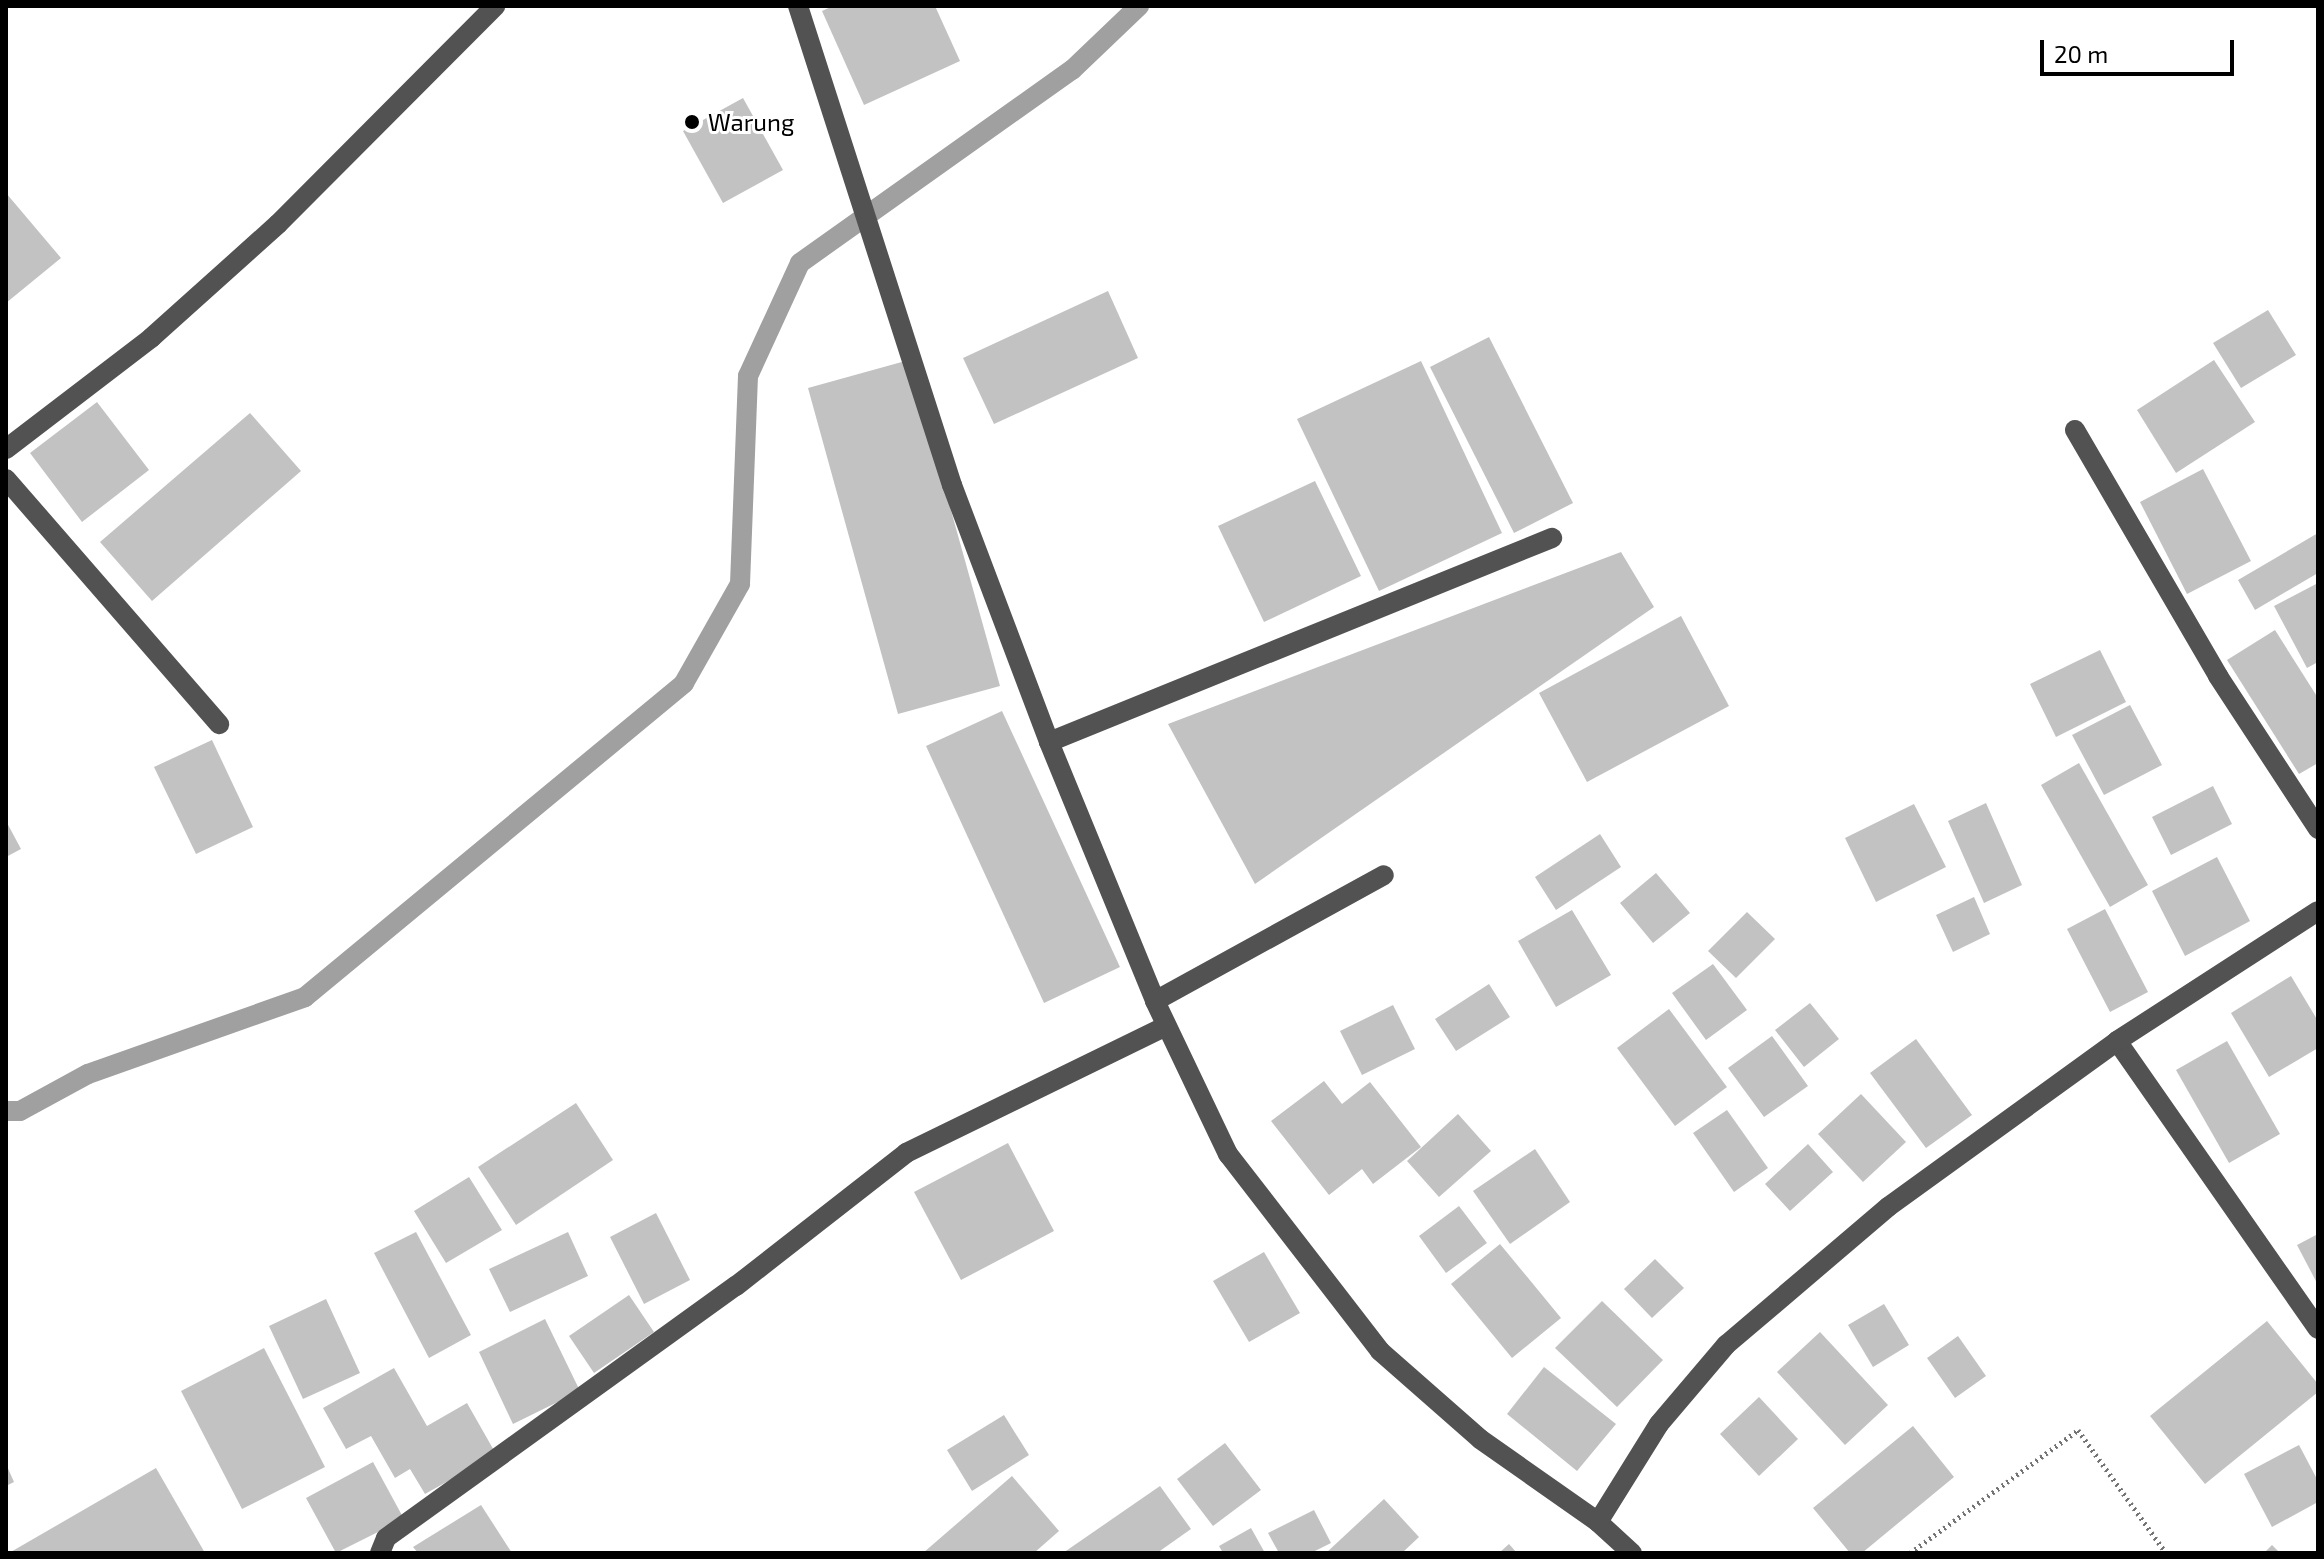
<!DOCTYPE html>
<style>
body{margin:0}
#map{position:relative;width:2324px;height:1559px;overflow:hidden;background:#fff;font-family:"Exo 2",sans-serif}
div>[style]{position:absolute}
.stream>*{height:20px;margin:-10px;padding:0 10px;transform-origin:10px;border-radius:10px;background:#a0a0a0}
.building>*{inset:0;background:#c2c2c2}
.path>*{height:5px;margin-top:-2.5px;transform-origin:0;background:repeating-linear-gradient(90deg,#747474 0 2px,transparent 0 6px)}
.minor>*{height:20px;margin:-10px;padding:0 10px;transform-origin:10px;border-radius:10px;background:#525252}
.dots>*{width:22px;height:22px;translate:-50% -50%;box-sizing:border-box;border:4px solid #fff;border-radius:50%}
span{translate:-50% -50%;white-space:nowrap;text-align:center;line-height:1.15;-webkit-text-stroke:6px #fff;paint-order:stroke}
.poi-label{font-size:24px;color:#000}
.left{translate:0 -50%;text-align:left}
.frame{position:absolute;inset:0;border:8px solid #000;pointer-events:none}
.scale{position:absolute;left:2040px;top:40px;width:194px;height:36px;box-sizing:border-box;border:4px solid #000;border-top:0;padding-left:10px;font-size:24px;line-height:28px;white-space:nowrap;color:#000;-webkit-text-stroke:6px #fff;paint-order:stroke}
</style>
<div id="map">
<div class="stream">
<div style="left:6px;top:1111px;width:14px"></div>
<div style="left:20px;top:1111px;width:77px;rotate:-28.6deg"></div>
<div style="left:88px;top:1074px;width:230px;rotate:-19.5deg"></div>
<div style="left:305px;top:997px;width:492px;rotate:-39.6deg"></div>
<div style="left:684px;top:683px;width:114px;rotate:-60.5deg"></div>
<div style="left:740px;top:584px;width:208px;rotate:-87.8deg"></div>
<div style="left:748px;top:376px;width:124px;rotate:-65.3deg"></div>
<div style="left:800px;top:263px;width:334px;rotate:-35.4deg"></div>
<div style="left:1072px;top:70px;width:93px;rotate:-43.7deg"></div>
</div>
<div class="building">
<div style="clip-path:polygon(833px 6px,935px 6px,960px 61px,864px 105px,822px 11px)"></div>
<div style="clip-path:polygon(743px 98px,783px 170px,723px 203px,683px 131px)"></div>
<div style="clip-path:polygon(6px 193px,61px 258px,6px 303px)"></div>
<div style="clip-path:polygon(1108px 291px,1138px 358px,994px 424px,963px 358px)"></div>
<div style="clip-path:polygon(2268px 310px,2296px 355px,2241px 388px,2213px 343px)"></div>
<div style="clip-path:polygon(1489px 337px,1573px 503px,1514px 533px,1430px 367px)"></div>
<div style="clip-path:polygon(909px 360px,1000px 686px,898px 714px,808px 388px)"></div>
<div style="clip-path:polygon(2214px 360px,2255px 422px,2176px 473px,2137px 410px)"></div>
<div style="clip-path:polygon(1421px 361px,1502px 533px,1379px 591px,1297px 419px)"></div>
<div style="clip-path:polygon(97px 402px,149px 470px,82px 522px,30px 453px)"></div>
<div style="clip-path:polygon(250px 413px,301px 471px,152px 601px,100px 542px)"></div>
<div style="clip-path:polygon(2203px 469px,2251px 561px,2187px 594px,2140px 502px)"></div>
<div style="clip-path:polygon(1315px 481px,1361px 576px,1264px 622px,1218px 526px)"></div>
<div style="clip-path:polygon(2318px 533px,2318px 573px,2255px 610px,2238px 580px)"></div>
<div style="clip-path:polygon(1621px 552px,1654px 607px,1255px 884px,1168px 724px)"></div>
<div style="clip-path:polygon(2318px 583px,2318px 662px,2307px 668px,2274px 606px)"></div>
<div style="clip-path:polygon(1681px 616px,1729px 706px,1587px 782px,1539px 693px)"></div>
<div style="clip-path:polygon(2275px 630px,2318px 698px,2318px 763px,2299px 774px,2227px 660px)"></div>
<div style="clip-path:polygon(2100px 650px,2126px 702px,2056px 737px,2030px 684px)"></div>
<div style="clip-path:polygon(2130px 705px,2162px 765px,2104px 795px,2072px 735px)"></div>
<div style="clip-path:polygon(1002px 711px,1120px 967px,1044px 1003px,926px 746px)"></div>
<div style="clip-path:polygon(212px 740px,253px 827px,196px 854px,154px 767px)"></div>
<div style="clip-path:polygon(2079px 763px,2148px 885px,2110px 907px,2041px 785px)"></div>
<div style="clip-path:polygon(2213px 786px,2232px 824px,2171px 855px,2152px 817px)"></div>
<div style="clip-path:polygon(1986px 803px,2022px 885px,1984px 903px,1948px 821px)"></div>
<div style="clip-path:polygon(1914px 804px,1946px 867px,1876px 902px,1845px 838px)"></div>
<div style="clip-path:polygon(6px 821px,21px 849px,6px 857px)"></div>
<div style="clip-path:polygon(1600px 834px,1621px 867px,1556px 910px,1535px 877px)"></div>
<div style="clip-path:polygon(2217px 857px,2250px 921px,2185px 956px,2152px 891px)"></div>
<div style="clip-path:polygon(1656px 873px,1690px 913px,1653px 943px,1620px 903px)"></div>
<div style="clip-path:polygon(1974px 897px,1990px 934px,1953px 952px,1936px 915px)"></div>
<div style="clip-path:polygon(2105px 909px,2148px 992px,2110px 1012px,2067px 929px)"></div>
<div style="clip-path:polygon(1572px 910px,1611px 975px,1556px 1007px,1518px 941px)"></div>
<div style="clip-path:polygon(1747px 912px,1775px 939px,1736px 978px,1708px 951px)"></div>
<div style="clip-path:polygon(1713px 964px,1747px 1010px,1706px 1040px,1672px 993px)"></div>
<div style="clip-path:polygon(2291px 976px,2318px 1021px,2318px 1048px,2269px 1077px,2231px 1013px)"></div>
<div style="clip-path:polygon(1489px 984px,1510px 1017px,1456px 1051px,1435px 1019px)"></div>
<div style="clip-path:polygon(1810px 1003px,1839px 1039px,1804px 1067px,1775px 1030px)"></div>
<div style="clip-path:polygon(1393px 1005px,1415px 1049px,1362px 1075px,1340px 1031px)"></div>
<div style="clip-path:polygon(1669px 1009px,1727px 1087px,1675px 1126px,1617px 1048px)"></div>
<div style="clip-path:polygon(1772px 1036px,1808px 1086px,1764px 1117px,1728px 1068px)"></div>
<div style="clip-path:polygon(1916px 1039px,1972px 1115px,1926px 1148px,1870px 1073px)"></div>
<div style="clip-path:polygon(2227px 1041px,2280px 1134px,2229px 1163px,2176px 1070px)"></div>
<div style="clip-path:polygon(1324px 1081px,1342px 1104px,1370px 1082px,1421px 1147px,1373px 1184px,1362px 1169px,1329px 1195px,1271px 1121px)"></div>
<div style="clip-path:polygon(1861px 1094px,1906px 1142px,1863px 1182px,1818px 1134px)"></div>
<div style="clip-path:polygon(576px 1103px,613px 1160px,516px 1225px,478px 1167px)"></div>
<div style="clip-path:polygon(1727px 1110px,1768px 1168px,1734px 1192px,1693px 1133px)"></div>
<div style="clip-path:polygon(1458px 1114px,1491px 1151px,1439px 1197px,1407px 1161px)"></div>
<div style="clip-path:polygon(1008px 1143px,1054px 1231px,961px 1280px,914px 1192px)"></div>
<div style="clip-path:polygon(1808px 1144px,1833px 1172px,1790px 1211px,1765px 1184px)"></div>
<div style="clip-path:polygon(1535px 1149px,1570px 1202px,1510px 1244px,1473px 1191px)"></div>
<div style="clip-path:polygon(469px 1177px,502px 1230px,446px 1263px,414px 1211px)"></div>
<div style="clip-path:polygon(1459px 1206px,1487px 1243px,1446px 1273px,1419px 1236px)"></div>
<div style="clip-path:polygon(656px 1213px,690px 1280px,644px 1304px,610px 1237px)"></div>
<div style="clip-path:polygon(416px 1232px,471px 1335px,429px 1358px,374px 1253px)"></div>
<div style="clip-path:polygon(568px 1232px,588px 1276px,510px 1312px,489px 1269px)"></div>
<div style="clip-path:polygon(2318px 1234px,2318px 1285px,2297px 1245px)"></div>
<div style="clip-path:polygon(1500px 1244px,1561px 1318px,1512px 1358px,1451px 1284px)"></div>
<div style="clip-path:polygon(1264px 1252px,1300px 1313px,1249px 1342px,1213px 1281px)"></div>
<div style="clip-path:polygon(1655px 1259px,1684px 1288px,1652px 1318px,1624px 1289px)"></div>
<div style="clip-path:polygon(629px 1295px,654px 1332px,594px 1373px,569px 1336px)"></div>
<div style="clip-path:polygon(326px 1299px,360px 1373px,303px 1399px,269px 1326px)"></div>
<div style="clip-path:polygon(1602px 1301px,1663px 1360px,1617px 1407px,1555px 1348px)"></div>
<div style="clip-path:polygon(1884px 1304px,1909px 1345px,1873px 1367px,1848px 1325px)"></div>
<div style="clip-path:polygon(545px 1319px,580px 1391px,513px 1424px,479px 1352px)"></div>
<div style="clip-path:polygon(2267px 1321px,2318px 1384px,2318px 1392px,2205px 1484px,2150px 1416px)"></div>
<div style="clip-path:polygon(1820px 1332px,1888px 1405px,1845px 1445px,1777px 1372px)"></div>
<div style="clip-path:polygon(1958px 1336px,1986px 1376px,1955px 1398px,1927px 1358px)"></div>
<div style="clip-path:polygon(264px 1348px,325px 1467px,242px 1509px,181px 1391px)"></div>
<div style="clip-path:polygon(1544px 1367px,1616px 1424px,1577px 1471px,1507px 1414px)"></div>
<div style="clip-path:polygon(394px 1368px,427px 1426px,467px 1403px,496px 1454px,425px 1494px,410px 1469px,395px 1478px,371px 1436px,346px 1449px,323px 1408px)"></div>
<div style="clip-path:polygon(1759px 1397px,1798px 1439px,1759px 1476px,1720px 1434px)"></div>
<div style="clip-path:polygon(1004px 1415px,1029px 1455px,972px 1491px,947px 1450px)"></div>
<div style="clip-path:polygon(1913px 1426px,1954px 1477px,1862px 1553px,1850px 1553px,1813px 1508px)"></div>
<div style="clip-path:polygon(1225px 1443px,1261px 1490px,1213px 1526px,1177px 1479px)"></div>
<div style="clip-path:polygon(2299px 1445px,2318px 1481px,2318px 1502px,2272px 1527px,2244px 1474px)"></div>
<div style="clip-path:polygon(373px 1462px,404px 1519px,336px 1553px,306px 1498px)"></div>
<div style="clip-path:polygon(6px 1464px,14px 1482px,6px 1486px)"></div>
<div style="clip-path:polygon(156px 1468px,205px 1553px,9px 1553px)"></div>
<div style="clip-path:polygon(1012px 1476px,1059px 1531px,1034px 1553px,923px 1553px)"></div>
<div style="clip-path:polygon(1160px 1486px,1191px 1529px,1157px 1553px,1063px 1553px)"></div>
<div style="clip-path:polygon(1384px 1499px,1419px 1537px,1402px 1553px,1326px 1553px)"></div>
<div style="clip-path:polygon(481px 1505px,512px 1553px,418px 1553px,413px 1547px)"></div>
<div style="clip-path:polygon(1314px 1510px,1331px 1543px,1311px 1553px,1279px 1553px,1268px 1533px)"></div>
<div style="clip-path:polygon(1251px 1528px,1265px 1553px,1223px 1553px,1219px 1546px)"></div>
<div style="clip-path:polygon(1509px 1544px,1517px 1553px,1499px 1553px)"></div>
<div style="clip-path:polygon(2272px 1545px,2280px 1553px,2264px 1553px)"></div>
</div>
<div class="path">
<div style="left:1910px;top:1553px;width:208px;rotate:-36.2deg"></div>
<div style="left:2078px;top:1430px;width:151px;rotate:54.4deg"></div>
</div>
<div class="minor">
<div style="left:798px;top:6px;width:503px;rotate:72.18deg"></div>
<div style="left:952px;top:485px;width:275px;rotate:69.3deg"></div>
<div style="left:1049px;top:742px;width:280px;rotate:67.7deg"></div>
<div style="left:1155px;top:1001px;width:170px;rotate:64.5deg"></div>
<div style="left:1228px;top:1154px;width:249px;rotate:52.3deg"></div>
<div style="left:1380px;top:1351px;width:133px;rotate:41.3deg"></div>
<div style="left:1480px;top:1439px;width:144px;rotate:35.1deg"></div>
<div style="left:1598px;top:1522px;width:46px;rotate:42.4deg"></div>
<div style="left:2075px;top:430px;width:285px;rotate:59.8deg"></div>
<div style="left:2218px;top:676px;width:183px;rotate:56.8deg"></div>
<div style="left:6px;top:449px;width:183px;rotate:-37.4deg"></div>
<div style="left:151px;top:338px;width:171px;rotate:-41.9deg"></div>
<div style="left:278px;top:224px;width:308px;rotate:-45.1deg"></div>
<div style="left:6px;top:479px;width:325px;rotate:49deg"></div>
<div style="left:1049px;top:742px;width:543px;rotate:-22.08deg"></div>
<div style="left:1155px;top:1001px;width:261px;rotate:-28.8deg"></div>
<div style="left:2117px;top:1041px;width:351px;rotate:55.1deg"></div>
<div style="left:1598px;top:1522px;width:115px;rotate:-58.1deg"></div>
<div style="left:1659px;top:1424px;width:104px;rotate:-49.7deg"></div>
<div style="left:1726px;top:1345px;width:213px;rotate:-40.4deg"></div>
<div style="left:1888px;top:1207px;width:283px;rotate:-35.9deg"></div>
<div style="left:2117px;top:1041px;width:239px;rotate:-32.9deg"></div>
<div style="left:380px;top:1553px;width:16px;rotate:-68deg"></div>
<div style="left:386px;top:1538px;width:431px;rotate:-35.8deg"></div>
<div style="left:736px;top:1286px;width:216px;rotate:-38deg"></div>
<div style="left:906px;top:1153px;width:289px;rotate:-26deg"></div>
</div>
<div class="dots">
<div style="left:692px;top:122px;background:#000"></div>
</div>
<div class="poi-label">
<span class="left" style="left:708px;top:122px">Warung</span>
</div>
<div class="frame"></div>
<div class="scale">20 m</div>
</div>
